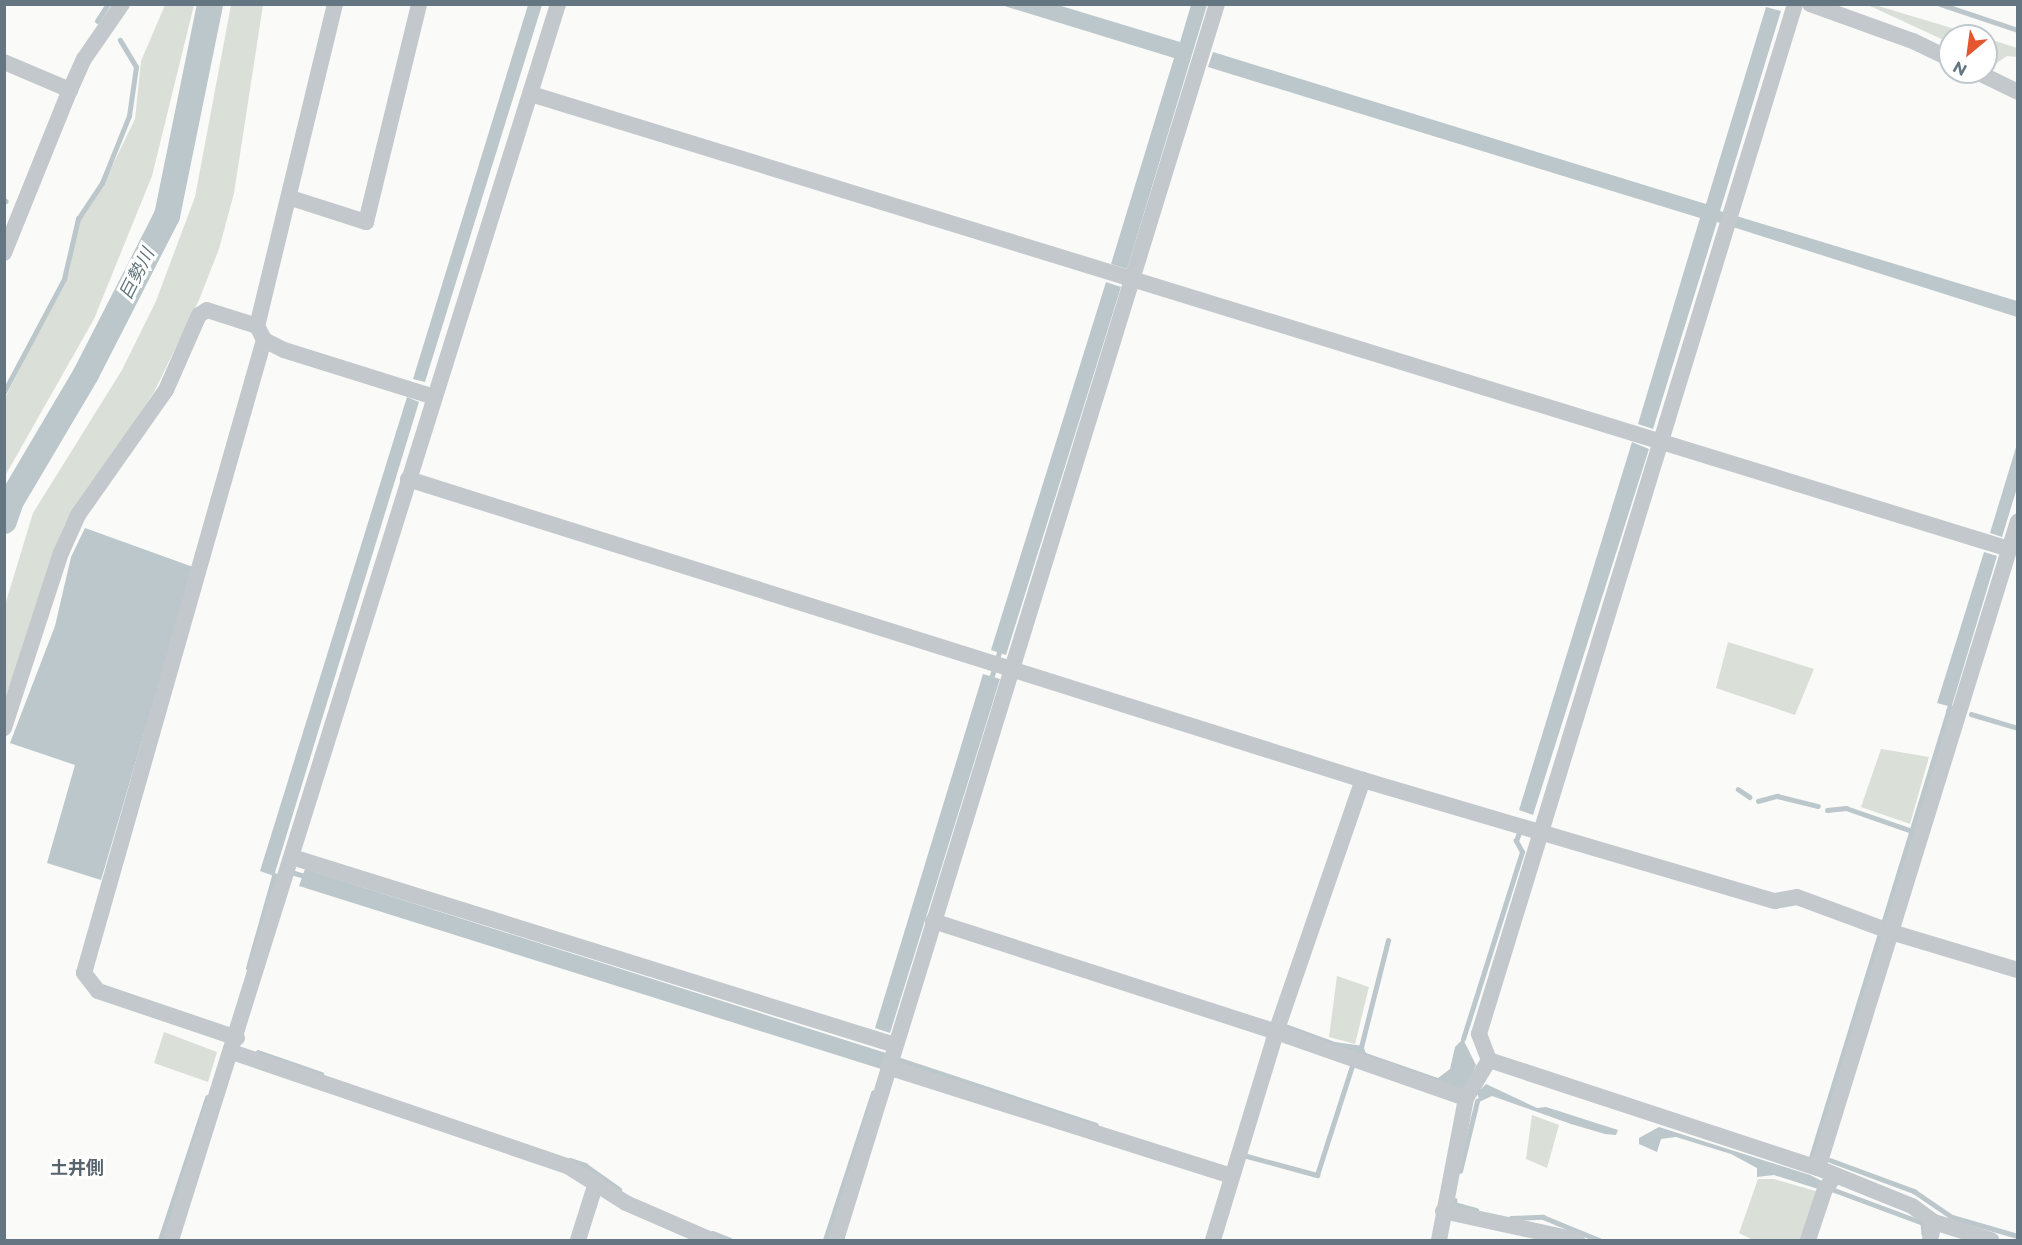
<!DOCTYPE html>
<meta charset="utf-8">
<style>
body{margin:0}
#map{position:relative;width:2022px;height:1245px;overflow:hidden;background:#fafaf8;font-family:Montserrat,"Noto Sans JP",sans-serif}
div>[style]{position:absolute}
.green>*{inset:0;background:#dadfd7}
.water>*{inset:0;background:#bbc7cb}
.stream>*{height:4.5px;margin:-2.25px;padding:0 2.25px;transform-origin:2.25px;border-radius:2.25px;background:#bbc7cb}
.river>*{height:26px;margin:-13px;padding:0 13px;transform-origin:13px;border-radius:13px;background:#bbc7cb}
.minor>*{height:16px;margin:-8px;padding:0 8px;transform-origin:8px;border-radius:8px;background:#c3c8cc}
span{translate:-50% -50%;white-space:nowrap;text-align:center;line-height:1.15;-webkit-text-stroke:6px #fff;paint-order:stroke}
.water-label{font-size:18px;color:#60757c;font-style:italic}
.neighbourhood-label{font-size:18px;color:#57646e;font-weight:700}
.frame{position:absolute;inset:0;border:6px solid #657683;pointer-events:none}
.north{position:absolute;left:1938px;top:24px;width:60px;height:60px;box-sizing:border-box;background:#fff;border:2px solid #c1c8cd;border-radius:50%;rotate:209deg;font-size:16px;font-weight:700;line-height:24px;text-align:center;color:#657683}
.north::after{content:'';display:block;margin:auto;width:21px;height:27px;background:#e4572e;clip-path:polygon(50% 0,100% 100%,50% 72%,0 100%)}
</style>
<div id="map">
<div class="green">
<div style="clip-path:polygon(165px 5px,194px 5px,152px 176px,94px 319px,5px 476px,5px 398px,66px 278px,79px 219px,103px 185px,135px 119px,141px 61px)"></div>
<div style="clip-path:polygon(231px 5px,263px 5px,234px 193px,219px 249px,199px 300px,154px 392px,64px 526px,5px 699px,5px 605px,33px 513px,122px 370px,156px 301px,195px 197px)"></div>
<div style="clip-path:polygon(1868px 5px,1875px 5px,1978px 36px,1950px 36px,1950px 43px)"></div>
<div style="clip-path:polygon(1986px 38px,2017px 48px,2017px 57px,2007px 56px,1995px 64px,1986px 60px)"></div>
<div style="clip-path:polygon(1728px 642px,1814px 669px,1795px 715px,1716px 688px)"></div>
<div style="clip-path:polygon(1881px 749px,1929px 757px,1910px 824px,1861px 807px)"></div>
<div style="clip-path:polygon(1337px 976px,1369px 987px,1355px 1044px,1329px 1037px)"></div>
<div style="clip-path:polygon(164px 1032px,217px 1052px,208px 1082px,154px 1063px)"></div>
<div style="clip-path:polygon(1532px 1115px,1559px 1125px,1547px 1168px,1526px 1159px)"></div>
<div style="clip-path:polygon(1758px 1179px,1774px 1179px,1819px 1192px,1802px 1240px,1753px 1240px,1739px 1233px)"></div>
</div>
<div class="water">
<div style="clip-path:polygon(528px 5px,542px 5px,425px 382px,413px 379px)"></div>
<div style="clip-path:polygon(1001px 5px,1058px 5px,1180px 42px,1191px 5px,1207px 5px,1127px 269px,1111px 264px,1174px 58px)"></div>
<div style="clip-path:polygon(1766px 7px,1781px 11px,1720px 211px,2017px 301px,2017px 317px,1717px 222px,1653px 429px,1638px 424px,1700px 218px,1208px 67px,1213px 52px,1706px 204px)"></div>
<div style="clip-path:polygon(1106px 282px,1121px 287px,1006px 655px,991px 650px)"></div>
<div style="clip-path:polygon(407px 397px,419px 402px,274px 876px,260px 871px)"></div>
<div style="clip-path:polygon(1632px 442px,1649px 449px,1533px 815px,1519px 810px)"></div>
<div style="clip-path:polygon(2017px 444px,2017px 488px,2002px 537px,1990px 533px)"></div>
<div style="clip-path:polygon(85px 528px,193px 567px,101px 880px,47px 863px,75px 765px,10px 743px,55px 626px,71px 557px)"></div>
<div style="clip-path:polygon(1984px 552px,1997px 556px,1950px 712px,1946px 711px,1948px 706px,1937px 703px)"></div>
<div style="clip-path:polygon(983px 674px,1000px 679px,890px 1033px,875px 1028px)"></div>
<div style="clip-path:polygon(305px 869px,886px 1053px,881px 1069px,299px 886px)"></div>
<div style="clip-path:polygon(1286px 1024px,1335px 1042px,1363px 1046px,1366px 1053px,1438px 1078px,1450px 1069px,1455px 1047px,1463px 1039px,1476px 1065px,1468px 1083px,1481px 1089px,1486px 1084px,1537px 1108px,1546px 1107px,1618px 1130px,1616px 1135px,1605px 1134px,1571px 1124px,1492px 1096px,1479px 1102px,1478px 1095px,1464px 1088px,1454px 1090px,1284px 1028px)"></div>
<div style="clip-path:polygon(1659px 1127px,1810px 1175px,1822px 1181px,1818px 1189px,1774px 1175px,1757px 1177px,1757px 1168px,1731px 1154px,1676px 1137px,1661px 1139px,1657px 1152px,1639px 1144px,1639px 1138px)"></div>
</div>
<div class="stream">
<div style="left:1940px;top:4px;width:82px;rotate:18.4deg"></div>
<div style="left:97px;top:21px;width:20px;rotate:-57deg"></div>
<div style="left:4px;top:200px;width:2px;rotate:27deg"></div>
<div style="left:4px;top:392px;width:128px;rotate:-62deg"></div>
<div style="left:64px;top:279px;width:62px;rotate:-76.9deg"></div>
<div style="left:78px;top:219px;width:43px;rotate:-56.3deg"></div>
<div style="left:102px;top:183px;width:72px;rotate:-68.1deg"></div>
<div style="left:129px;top:116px;width:49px;rotate:-81.9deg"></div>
<div style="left:136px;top:67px;width:31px;rotate:-121deg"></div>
<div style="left:990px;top:682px;width:37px;rotate:-73deg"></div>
<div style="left:1971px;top:714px;width:49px;rotate:16.6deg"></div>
<div style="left:1738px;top:789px;width:14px;rotate:34deg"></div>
<div style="left:1758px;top:801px;width:20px;rotate:-15deg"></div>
<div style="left:1777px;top:796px;width:42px;rotate:13.7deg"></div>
<div style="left:1827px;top:810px;width:19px;rotate:-6deg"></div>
<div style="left:1846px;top:808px;width:70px;rotate:19.2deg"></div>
<div style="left:291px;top:872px;width:18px;rotate:16deg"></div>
<div style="left:248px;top:968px;width:96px;rotate:-74.2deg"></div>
<div style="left:1463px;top:1039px;width:196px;rotate:-72.5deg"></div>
<div style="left:1522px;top:852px;width:13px;rotate:-119deg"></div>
<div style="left:1516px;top:841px;width:12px;rotate:-70deg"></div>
<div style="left:1360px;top:1051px;width:114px;rotate:-75.8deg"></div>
<div style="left:258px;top:1052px;width:67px;rotate:19.2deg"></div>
<div style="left:900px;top:1060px;width:206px;rotate:18.3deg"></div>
<div style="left:1247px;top:1156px;width:73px;rotate:15.2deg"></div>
<div style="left:1317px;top:1175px;width:114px;rotate:-72.2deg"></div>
<div style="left:570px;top:1160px;width:16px;rotate:18deg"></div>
<div style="left:585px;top:1165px;width:42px;rotate:35.2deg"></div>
<div style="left:1830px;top:1160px;width:90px;rotate:20.3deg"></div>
<div style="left:1914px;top:1191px;width:46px;rotate:34.4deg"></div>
<div style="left:1952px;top:1217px;width:69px;rotate:16.1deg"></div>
<div style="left:1810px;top:1161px;width:475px;rotate:-72.9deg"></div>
<div style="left:1460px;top:1171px;width:72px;rotate:-76.3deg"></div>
<div style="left:1829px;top:1188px;width:100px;rotate:20.4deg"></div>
<div style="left:1923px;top:1223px;width:11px;rotate:85deg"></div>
<div style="left:1455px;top:1200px;width:4px;rotate:104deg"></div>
<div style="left:1454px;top:1204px;width:23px;rotate:15deg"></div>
<div style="left:1511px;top:1218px;width:32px;rotate:-2deg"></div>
<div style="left:1543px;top:1217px;width:61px;rotate:22.3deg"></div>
<div style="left:713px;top:1233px;width:18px;rotate:22deg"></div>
<div style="left:160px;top:1240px;width:150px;rotate:-71.7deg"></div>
<div style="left:825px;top:1240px;width:155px;rotate:-71.9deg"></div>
</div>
<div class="river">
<div style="left:4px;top:521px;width:21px;rotate:-71deg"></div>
<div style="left:11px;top:501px;width:147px;rotate:-59.4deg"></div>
<div style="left:86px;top:374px;width:178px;rotate:-62.9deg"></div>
<div style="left:167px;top:216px;width:216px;rotate:-78.5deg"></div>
</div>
<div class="minor">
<div style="left:335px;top:4px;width:331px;rotate:103.6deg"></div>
<div style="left:257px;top:326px;width:16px;rotate:63deg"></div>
<div style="left:264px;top:340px;width:22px;rotate:27deg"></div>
<div style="left:284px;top:350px;width:157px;rotate:17.4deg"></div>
<div style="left:1810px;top:4px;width:109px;rotate:19.8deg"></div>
<div style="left:1913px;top:41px;width:41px;rotate:25.9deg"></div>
<div style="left:4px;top:62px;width:72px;rotate:23deg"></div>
<div style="left:1977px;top:72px;width:46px;rotate:26deg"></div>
<div style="left:531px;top:94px;width:1546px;rotate:17.11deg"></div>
<div style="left:291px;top:198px;width:79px;rotate:17.7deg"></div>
<div style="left:366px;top:222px;width:224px;rotate:-76.3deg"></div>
<div style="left:4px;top:253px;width:176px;rotate:-68deg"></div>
<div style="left:70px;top:90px;width:34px;rotate:-66deg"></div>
<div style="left:84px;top:59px;width:67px;rotate:-55.4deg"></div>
<div style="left:408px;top:479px;width:1001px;rotate:17.49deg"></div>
<div style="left:1363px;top:780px;width:429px;rotate:16.4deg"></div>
<div style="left:1775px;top:901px;width:22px;rotate:-10deg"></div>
<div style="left:1797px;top:897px;width:100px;rotate:20.4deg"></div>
<div style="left:1891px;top:932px;width:133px;rotate:16.7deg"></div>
<div style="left:4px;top:728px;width:184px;rotate:-72deg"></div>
<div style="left:61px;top:553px;width:42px;rotate:-65.9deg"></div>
<div style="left:78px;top:515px;width:153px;rotate:-54.9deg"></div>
<div style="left:166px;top:390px;width:82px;rotate:-66.3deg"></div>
<div style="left:199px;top:315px;width:9px;rotate:-32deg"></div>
<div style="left:207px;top:310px;width:52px;rotate:17.7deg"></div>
<div style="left:292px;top:857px;width:632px;rotate:17.32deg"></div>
<div style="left:933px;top:921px;width:361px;rotate:17.9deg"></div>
<div style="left:1276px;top:1032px;width:201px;rotate:19.2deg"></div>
<div style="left:237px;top:1038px;width:147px;rotate:-161.3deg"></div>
<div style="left:98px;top:991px;width:23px;rotate:-128deg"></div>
<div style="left:84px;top:973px;width:658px;rotate:-74.13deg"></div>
<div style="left:232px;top:1052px;width:356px;rotate:18.8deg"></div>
<div style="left:569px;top:1167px;width:67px;rotate:32.3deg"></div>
<div style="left:626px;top:1203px;width:93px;rotate:23.5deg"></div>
<div style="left:1489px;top:1060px;width:28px;rotate:-111deg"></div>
<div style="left:1479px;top:1034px;width:1077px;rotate:-72.94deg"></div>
<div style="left:1489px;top:1060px;width:346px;rotate:18.2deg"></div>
<div style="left:1818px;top:1168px;width:101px;rotate:22deg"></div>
<div style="left:1912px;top:1206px;width:27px;rotate:36deg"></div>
<div style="left:1934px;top:1222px;width:60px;rotate:17.5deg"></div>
<div style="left:888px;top:1067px;width:360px;rotate:17.6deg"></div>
<div style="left:1818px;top:1168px;width:677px;rotate:-72.82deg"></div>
<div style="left:1443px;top:1211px;width:137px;rotate:12.2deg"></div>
<div style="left:171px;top:1240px;width:1295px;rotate:-72.61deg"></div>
<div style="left:578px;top:1240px;width:60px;rotate:-72.5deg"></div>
<div style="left:836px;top:1240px;width:1293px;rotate:-72.87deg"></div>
<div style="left:1213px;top:1240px;width:217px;rotate:-73.1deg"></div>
<div style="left:1276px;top:1032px;width:267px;rotate:-71deg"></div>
<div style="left:1439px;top:1240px;width:145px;rotate:-79.2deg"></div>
<div style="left:1466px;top:1098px;width:44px;rotate:-58.8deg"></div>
<div style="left:1808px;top:1240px;width:54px;rotate:-71.6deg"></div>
<div style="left:1825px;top:1189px;width:16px;rotate:-52deg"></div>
<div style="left:1930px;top:1240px;width:18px;rotate:-77deg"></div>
</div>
<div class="water-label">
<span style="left:137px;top:274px;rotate:-63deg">巨勢川</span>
</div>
<div class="neighbourhood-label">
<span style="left:77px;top:1168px">土井側</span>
</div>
<div class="frame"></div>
<div class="north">N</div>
</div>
